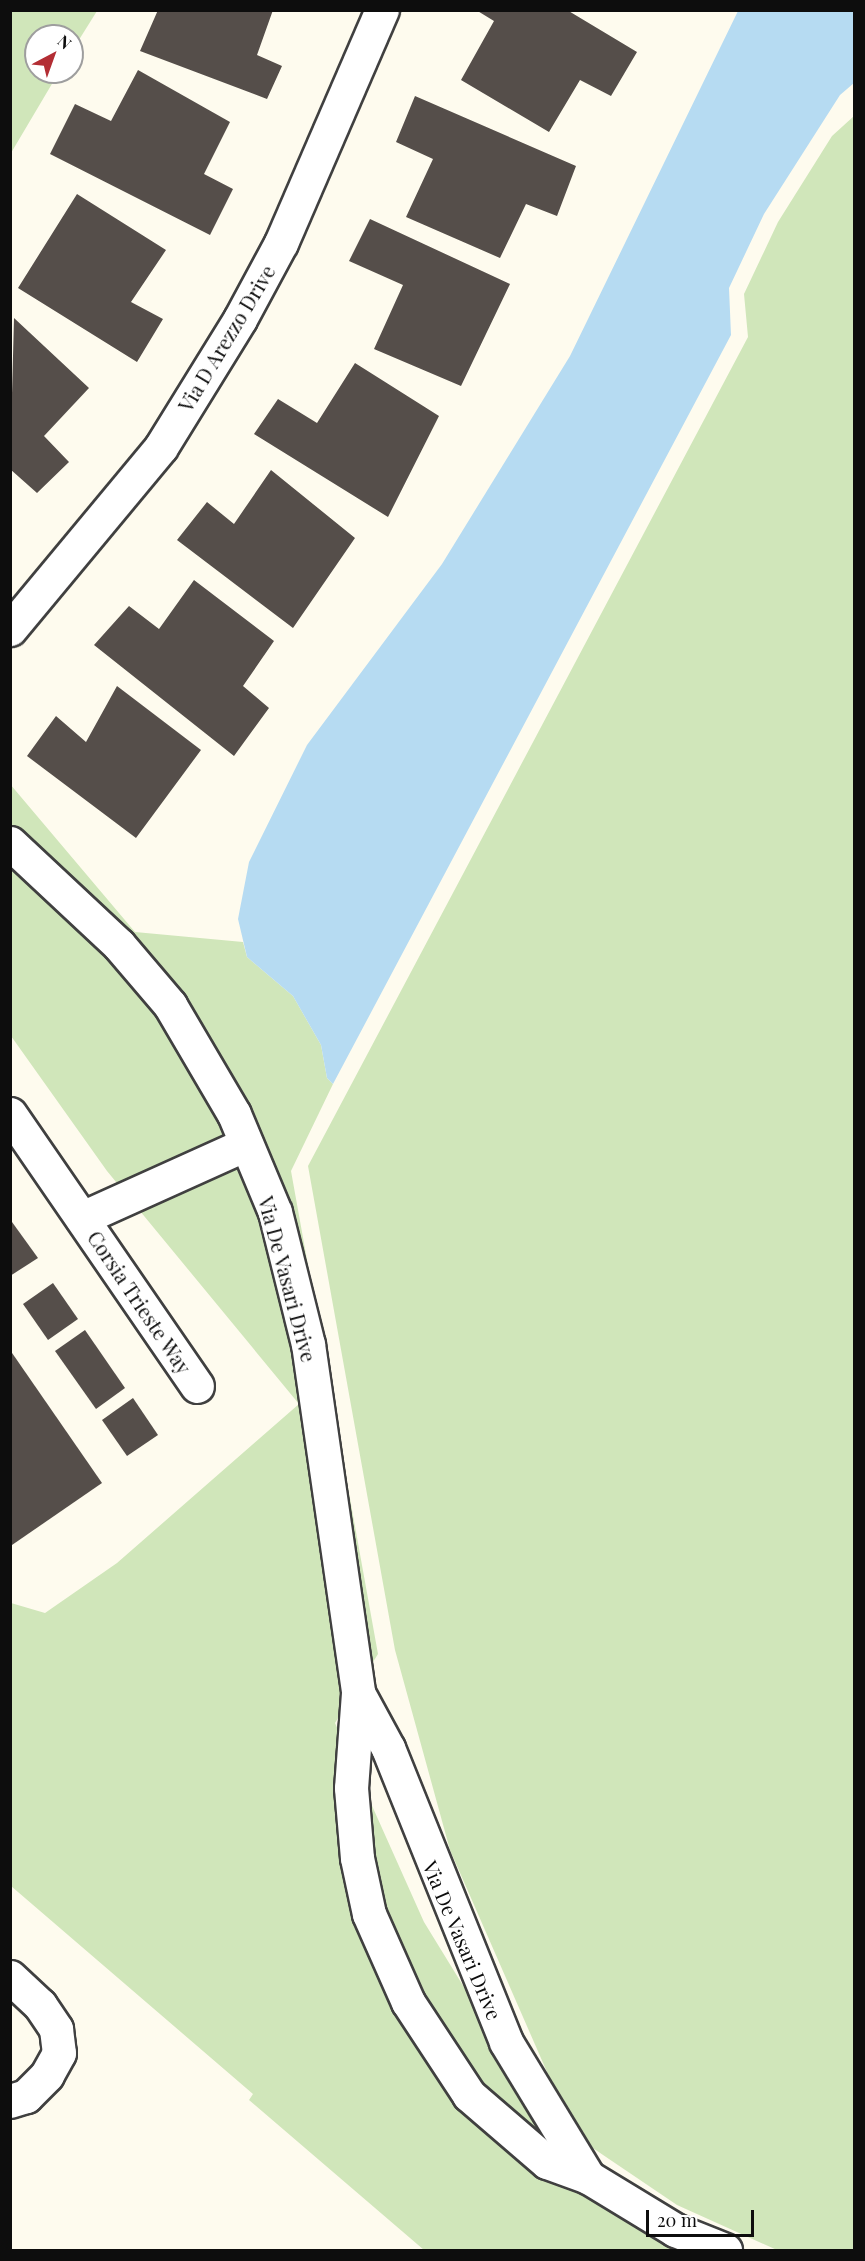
<!DOCTYPE html>
<style>
body{margin:0}
#map{position:relative;width:865px;height:2261px;overflow:hidden;background:#fefbee;font-family:"Playfair Display",serif}
div>[style]{position:absolute}
.green>*{inset:0;background:#d0e6ba}
.water>*{inset:0;background:#b6dbf2}
.building>*{inset:0;background:#554e4a}
.roads{filter:drop-shadow(2px 0 #404040) drop-shadow(-2px 0 #404040) drop-shadow(0 2px #404040) drop-shadow(0 -2px #404040)}
.street>*{height:33px;margin:-16.5px;padding:0 16.5px;transform-origin:16.5px;border-radius:16.5px;background:#fff}
span{translate:-50% -50%;white-space:nowrap;text-align:center;line-height:1.15;-webkit-text-stroke:6px #fff;paint-order:stroke}
.street-label{font-size:20px;color:#0d0d0d}
.frame{position:absolute;inset:0;border:12px solid #0d0d0d;pointer-events:none}
.north{position:absolute;left:24px;top:24px;width:60px;height:60px;box-sizing:border-box;background:#fff;border:2px solid #9e9e9e;border-radius:50%;rotate:41deg;font-size:16px;font-weight:700;line-height:24px;text-align:center;color:#0d0d0d}
.north::after{content:'';display:block;margin:auto;width:21px;height:27px;background:#b32e34;clip-path:polygon(50% 0,100% 100%,50% 72%,0 100%)}
.scale{position:absolute;left:646px;top:2210px;width:108px;height:27px;box-sizing:border-box;border:3px solid #0d0d0d;border-top:0;padding-left:8px;font-size:18px;line-height:21px;white-space:nowrap;color:#0d0d0d;-webkit-text-stroke:4px #fff;paint-order:stroke}
</style>
<div id="map">
<div class="green">
<div style="clip-path:polygon(11px 10px,97px 11px,72px 51px,72px 36px,36px 36px,36px 72px,59px 72px,11px 153px)"></div>
<div style="clip-path:polygon(854px 116px,854px 2250px,777px 2250px,677px 2205px,575px 2136px,450px 1850px,395px 1650px,308px 1166px,748px 337px,744px 294px,778px 222px,832px 136px)"></div>
<div style="clip-path:polygon(10px 784px,135px 932px,243px 942px,247px 957px,293px 996px,321px 1045px,327px 1078px,333px 1084px,291px 1171px,378px 1654px,335px 1723px,424px 1922px,562px 2147px,735px 2250px,424px 2250px,249px 2100px,253px 2094px,11px 1886px,11px 1603px,45px 1613px,117px 1563px,299px 1404px,107px 1171px,11px 1036px)"></div>
</div>
<div class="water">
<div style="clip-path:polygon(738px 11px,854px 11px,854px 83px,840px 95px,764px 214px,729px 288px,731px 335px,333px 1084px,327px 1078px,321px 1045px,293px 996px,247px 957px,238px 919px,249px 862px,307px 745px,442px 564px,570px 356px)"></div>
</div>
<div class="building">
<div style="clip-path:polygon(158px 10px,273px 10px,257px 55px,282px 66px,267px 99px,140px 51px)"></div>
<div style="clip-path:polygon(476px 10px,567px 10px,637px 52px,611px 96px,580px 80px,549px 132px,461px 80px,494px 21px)"></div>
<div style="clip-path:polygon(138px 70px,230px 122px,204px 174px,233px 189px,210px 235px,50px 154px,75px 104px,111px 121px)"></div>
<div style="clip-path:polygon(415px 96px,576px 166px,557px 216px,526px 204px,500px 258px,406px 217px,433px 159px,396px 142px)"></div>
<div style="clip-path:polygon(77px 194px,166px 250px,131px 302px,163px 319px,137px 362px,18px 288px)"></div>
<div style="clip-path:polygon(370px 219px,510px 284px,461px 386px,374px 349px,403px 285px,349px 261px)"></div>
<div style="clip-path:polygon(14px 318px,89px 388px,44px 436px,69px 462px,37px 493px,10px 469px)"></div>
<div style="clip-path:polygon(355px 363px,439px 416px,388px 517px,254px 434px,278px 399px,317px 423px)"></div>
<div style="clip-path:polygon(271px 470px,355px 538px,293px 628px,177px 540px,207px 502px,234px 524px)"></div>
<div style="clip-path:polygon(194px 580px,274px 641px,243px 686px,269px 708px,234px 756px,94px 645px,129px 606px,159px 629px)"></div>
<div style="clip-path:polygon(117px 686px,201px 750px,136px 838px,27px 756px,56px 716px,86px 742px)"></div>
<div style="clip-path:polygon(12px 1222px,38px 1258px,10px 1276px,10px 1223px)"></div>
<div style="clip-path:polygon(53px 1283px,78px 1319px,48px 1340px,23px 1304px)"></div>
<div style="clip-path:polygon(85px 1330px,125px 1388px,96px 1409px,55px 1351px)"></div>
<div style="clip-path:polygon(10px 1350px,102px 1483px,12px 1545px,10px 1542px)"></div>
<div style="clip-path:polygon(133px 1398px,158px 1435px,127px 1456px,102px 1420px)"></div>
</div>
<div class="roads">
<div class="street">
<div style="left:10px;top:629px;width:236px;rotate:-50.3deg"></div>
<div style="left:161px;top:447px;width:150px;rotate:-58.3deg"></div>
<div style="left:240px;top:319px;width:86px;rotate:-61.7deg"></div>
<div style="left:281px;top:243px;width:254px;rotate:-66.6deg"></div>
<div style="left:10px;top:843px;width:149px;rotate:43.1deg"></div>
<div style="left:119px;top:945px;width:79px;rotate:49.6deg"></div>
<div style="left:170px;top:1005px;width:126px;rotate:59.6deg"></div>
<div style="left:234px;top:1114px;width:106px;rotate:67.3deg"></div>
<div style="left:275px;top:1212px;width:136px;rotate:76deg"></div>
<div style="left:308px;top:1344px;width:353px;rotate:81.8deg"></div>
<div style="left:358px;top:1693px;width:95px;rotate:94.2deg"></div>
<div style="left:351px;top:1788px;width:70px;rotate:85.1deg"></div>
<div style="left:357px;top:1858px;width:57px;rotate:77.9deg"></div>
<div style="left:369px;top:1914px;width:96px;rotate:66.1deg"></div>
<div style="left:408px;top:2002px;width:111px;rotate:56.7deg"></div>
<div style="left:469px;top:2095px;width:103px;rotate:40.7deg"></div>
<div style="left:547px;top:2162px;width:44px;rotate:20.1deg"></div>
<div style="left:588px;top:2177px;width:102px;rotate:31.3deg"></div>
<div style="left:675px;top:2230px;width:54px;rotate:21.8deg"></div>
<div style="left:10px;top:1114px;width:330px;rotate:55.5deg"></div>
<div style="left:82px;top:1218px;width:180px;rotate:-24.3deg"></div>
<div style="left:358px;top:1693px;width:63px;rotate:61.4deg"></div>
<div style="left:388px;top:1748px;width:317px;rotate:68.1deg"></div>
<div style="left:506px;top:2042px;width:158px;rotate:58.7deg"></div>
<div style="left:10px;top:1977px;width:41px;rotate:43deg"></div>
<div style="left:40px;top:2005px;width:29px;rotate:56deg"></div>
<div style="left:56px;top:2029px;width:24px;rotate:83deg"></div>
<div style="left:59px;top:2053px;width:25px;rotate:119deg"></div>
<div style="left:47px;top:2075px;width:30px;rotate:135deg"></div>
<div style="left:26px;top:2096px;width:17px;rotate:163deg"></div>
</div>
</div>
<div class="street-label">
<span style="left:226px;top:338px;rotate:-59deg">Via D Arezzo Drive</span>
<span style="left:288px;top:1279px;rotate:75deg">Via De Vasari Drive</span>
<span style="left:140px;top:1302px;rotate:56deg">Corsia Trieste Way</span>
<span style="left:463px;top:1940px;rotate:67deg">Via De Vasari Drive</span>
</div>
<div class="frame"></div>
<div class="north">N</div>
<div class="scale">20 m</div>
</div>
